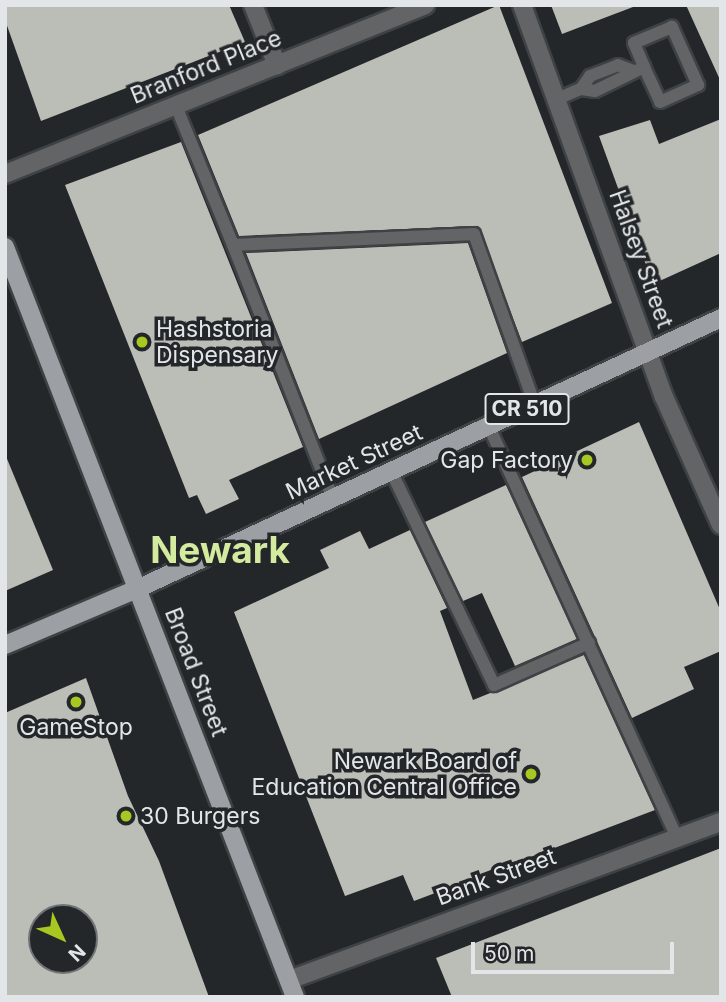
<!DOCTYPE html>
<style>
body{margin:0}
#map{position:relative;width:726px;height:1002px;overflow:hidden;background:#23272a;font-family:Inter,sans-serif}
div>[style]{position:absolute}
.building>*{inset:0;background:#bbbdb7}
.roads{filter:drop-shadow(2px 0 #3e4245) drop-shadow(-2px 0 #3e4245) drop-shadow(0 2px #3e4245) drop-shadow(0 -2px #3e4245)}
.service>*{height:12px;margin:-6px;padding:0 6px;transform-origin:6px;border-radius:6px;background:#626465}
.minor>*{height:18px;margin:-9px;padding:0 9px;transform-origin:9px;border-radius:9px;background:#626465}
.primary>*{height:18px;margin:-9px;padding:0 9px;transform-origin:9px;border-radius:9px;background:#9ca0a4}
.dots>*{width:19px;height:19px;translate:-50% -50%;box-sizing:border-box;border:4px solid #23272a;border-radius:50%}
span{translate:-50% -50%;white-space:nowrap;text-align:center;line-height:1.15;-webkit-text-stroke:7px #23272a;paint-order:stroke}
.shield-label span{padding:2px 5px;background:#23272a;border:2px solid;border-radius:5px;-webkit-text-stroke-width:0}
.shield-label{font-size:21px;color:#e3e6e8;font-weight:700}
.street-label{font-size:23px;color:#e3e6e8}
.poi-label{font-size:23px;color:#e3e6e8}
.left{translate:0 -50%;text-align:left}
.right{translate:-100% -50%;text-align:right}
.town-label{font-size:37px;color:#d4ea9e;font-weight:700}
.frame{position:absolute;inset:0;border:7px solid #e3e6e8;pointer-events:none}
.north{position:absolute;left:28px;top:904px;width:70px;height:70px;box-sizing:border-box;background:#23272a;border:2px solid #707376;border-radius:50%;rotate:135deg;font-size:19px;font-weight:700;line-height:28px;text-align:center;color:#e3e6e8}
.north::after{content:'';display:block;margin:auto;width:24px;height:32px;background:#a7c820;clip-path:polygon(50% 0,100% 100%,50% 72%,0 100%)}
.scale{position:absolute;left:471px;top:942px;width:203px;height:32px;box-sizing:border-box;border:4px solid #e3e6e8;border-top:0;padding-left:9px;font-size:21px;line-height:24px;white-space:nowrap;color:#e3e6e8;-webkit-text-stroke:5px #23272a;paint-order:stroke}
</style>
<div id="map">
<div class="building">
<div style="clip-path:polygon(5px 5px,229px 5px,245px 42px,41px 121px,5px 20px)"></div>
<div style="clip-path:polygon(499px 5px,612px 303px,522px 342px,478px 226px,239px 236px,198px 135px)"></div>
<div style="clip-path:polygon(551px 5px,633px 5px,633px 7px,562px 34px)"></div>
<div style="clip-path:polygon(686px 5px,721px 5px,721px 82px)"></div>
<div style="clip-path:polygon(721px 119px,721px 253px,653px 284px,599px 136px,650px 120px,659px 144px)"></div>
<div style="clip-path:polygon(181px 142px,303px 447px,229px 480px,239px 499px,206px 514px,197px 495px,189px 498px,65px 185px)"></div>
<div style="clip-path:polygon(468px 243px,507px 353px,319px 439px,246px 253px)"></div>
<div style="clip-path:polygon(639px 422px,721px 612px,721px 651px,684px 667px,694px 689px,632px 718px,522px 477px)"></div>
<div style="clip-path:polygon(5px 454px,53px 570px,5px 591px)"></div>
<div style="clip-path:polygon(506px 485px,577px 639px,515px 666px,482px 593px,463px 601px,425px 522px)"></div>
<div style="clip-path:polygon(410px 530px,447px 608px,440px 611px,473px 700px,584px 655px,655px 810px,414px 901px,403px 875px,345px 896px,234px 612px,329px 568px,320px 550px,360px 531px,369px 549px)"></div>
<div style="clip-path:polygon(evenodd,86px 678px,128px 796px,159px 861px,209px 997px,5px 997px,5px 713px,86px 678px,42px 918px,84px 918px,84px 960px,42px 960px,42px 918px)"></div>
<div style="clip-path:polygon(721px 848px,721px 997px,452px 997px,436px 958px)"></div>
</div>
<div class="roads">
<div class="service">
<div style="left:581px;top:89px;width:16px;rotate:-55deg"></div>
<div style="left:590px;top:76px;width:30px;rotate:-21deg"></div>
<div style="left:618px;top:65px;width:17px;rotate:21deg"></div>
<div style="left:557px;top:99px;width:26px;rotate:-23deg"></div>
<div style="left:581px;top:89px;width:14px;rotate:8deg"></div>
<div style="left:595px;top:91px;width:55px;rotate:-26.1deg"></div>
<div style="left:644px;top:67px;width:38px;rotate:65deg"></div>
<div style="left:660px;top:102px;width:42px;rotate:-24.1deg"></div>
<div style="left:698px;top:85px;width:64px;rotate:-114.1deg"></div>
<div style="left:672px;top:27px;width:41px;rotate:157.2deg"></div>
<div style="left:634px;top:43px;width:26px;rotate:67deg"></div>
<div style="left:176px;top:106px;width:150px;rotate:67.7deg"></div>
<div style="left:233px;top:245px;width:241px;rotate:-2.6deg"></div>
<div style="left:474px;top:234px;width:182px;rotate:70.4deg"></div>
<div style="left:233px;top:245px;width:273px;rotate:68.5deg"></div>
<div style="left:489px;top:427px;width:451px;rotate:65.4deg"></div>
<div style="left:392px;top:473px;width:235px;rotate:64.3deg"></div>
<div style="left:494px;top:685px;width:104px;rotate:-23.9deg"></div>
</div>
<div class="minor">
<div style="left:253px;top:5px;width:65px;rotate:68.2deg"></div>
<div style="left:522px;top:5px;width:417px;rotate:70.1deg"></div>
<div style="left:664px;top:397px;width:140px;rotate:66deg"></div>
<div style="left:5px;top:174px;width:453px;rotate:-21.9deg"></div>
<div style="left:289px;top:980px;width:460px;rotate:-20.1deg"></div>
</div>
<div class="primary">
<div style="left:5px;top:247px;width:804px;rotate:68.86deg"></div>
<div style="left:5px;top:645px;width:143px;rotate:-23deg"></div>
<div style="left:137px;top:589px;width:644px;rotate:-24.89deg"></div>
</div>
</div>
<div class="dots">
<div style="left:142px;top:342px;background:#a7c820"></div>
<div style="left:587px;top:460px;background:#a7c820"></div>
<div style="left:76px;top:702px;background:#a7c820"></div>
<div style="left:531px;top:774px;background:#a7c820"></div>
<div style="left:126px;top:816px;background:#a7c820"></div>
</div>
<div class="shield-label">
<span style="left:527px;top:409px">CR 510</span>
</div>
<div class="street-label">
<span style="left:206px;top:67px;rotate:-22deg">Branford Place</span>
<span style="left:641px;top:259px;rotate:70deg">Halsey Street</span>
<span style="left:354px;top:462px;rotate:-25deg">Market Street</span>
<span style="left:196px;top:672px;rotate:69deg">Broad Street</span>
<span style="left:496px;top:877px;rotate:-20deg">Bank Street</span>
</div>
<div class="poi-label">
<span class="left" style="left:156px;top:342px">Hashstoria<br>Dispensary</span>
<span class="right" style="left:573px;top:460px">Gap Factory</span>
<span style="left:76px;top:727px">GameStop</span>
<span class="right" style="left:517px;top:774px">Newark Board of<br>Education Central Office</span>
<span class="left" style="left:140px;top:816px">30 Burgers</span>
</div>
<div class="town-label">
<span style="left:220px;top:550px">Newark</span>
</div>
<div class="frame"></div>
<div class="north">N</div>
<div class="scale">50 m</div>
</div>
